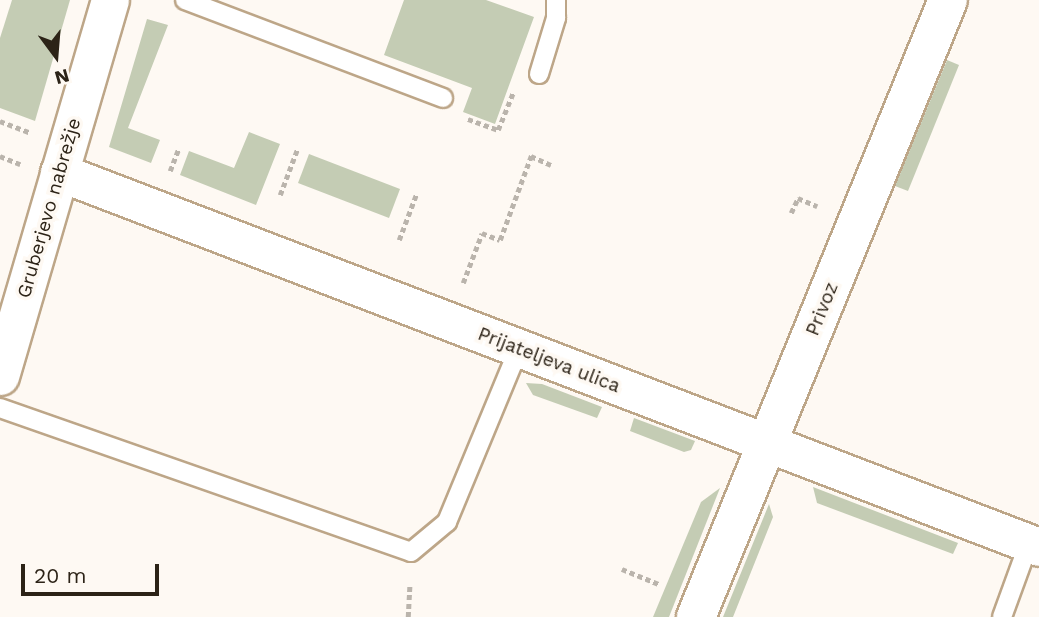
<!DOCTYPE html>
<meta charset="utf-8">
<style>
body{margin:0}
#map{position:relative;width:1039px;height:617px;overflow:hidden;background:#fef9f3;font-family:"Work Sans",sans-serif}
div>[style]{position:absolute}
.green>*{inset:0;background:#c4ccb4}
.path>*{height:4.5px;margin-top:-2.25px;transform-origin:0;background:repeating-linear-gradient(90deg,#bab4ac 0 5px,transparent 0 8.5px)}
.roads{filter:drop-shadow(2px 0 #bda688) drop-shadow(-2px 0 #bda688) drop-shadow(0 2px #bda688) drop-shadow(0 -2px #bda688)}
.lane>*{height:18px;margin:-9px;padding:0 9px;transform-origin:9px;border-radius:9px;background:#fff}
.street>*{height:37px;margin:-18.5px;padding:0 18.5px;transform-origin:18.5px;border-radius:18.5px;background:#fff}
.secondary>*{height:38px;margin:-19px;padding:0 19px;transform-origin:19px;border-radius:19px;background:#fff}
span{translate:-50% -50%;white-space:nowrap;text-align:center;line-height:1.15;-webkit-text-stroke:7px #fef9f3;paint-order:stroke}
.street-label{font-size:19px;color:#2c2317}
.north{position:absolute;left:21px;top:21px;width:70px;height:70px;-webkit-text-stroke:5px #fef9f3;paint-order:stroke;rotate:164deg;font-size:19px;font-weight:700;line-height:28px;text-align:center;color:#2c2317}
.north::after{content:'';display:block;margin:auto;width:24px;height:32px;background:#2c2317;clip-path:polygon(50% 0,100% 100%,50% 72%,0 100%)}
.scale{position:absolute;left:21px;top:564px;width:138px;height:32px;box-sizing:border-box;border:4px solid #2c2317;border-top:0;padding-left:9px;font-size:21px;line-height:24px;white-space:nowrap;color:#2c2317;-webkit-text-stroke:5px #fef9f3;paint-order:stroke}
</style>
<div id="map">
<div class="green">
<div style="clip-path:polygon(12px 0,70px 0,35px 121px,0 108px,0 38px)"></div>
<div style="clip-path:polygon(404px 0,486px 0,534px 17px,495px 124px,463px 112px,472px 88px,384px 55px)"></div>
<div style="clip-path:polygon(147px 19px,168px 25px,128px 128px,160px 140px,151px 163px,109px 147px)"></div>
<div style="clip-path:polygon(947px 60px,959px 65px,908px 191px,895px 186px)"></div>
<div style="clip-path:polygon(249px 132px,280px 144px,256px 205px,180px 175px,189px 151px,234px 168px)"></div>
<div style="clip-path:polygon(309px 154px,400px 189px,389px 218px,298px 183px)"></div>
<div style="clip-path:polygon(526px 383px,542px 384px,602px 407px,597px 418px,533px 395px)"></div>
<div style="clip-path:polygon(634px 418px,695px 441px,691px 450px,684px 452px,630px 431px)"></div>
<div style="clip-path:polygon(813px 487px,958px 543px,953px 554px,817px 503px)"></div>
<div style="clip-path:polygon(720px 488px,669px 617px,653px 617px,701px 502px)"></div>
<div style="clip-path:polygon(769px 504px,773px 517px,733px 617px,723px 617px)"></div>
</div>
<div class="path">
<div style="left:468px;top:119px;width:32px;rotate:20deg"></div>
<div style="left:498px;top:130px;width:40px;rotate:-68deg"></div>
<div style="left:0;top:121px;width:31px;rotate:21deg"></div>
<div style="left:0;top:156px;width:22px;rotate:22deg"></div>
<div style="left:170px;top:171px;width:25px;rotate:-69deg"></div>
<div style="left:280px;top:195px;width:48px;rotate:-69.3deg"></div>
<div style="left:791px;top:213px;width:17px;rotate:-65deg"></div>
<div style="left:798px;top:198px;width:21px;rotate:23deg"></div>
<div style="left:399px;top:240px;width:48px;rotate:-69.3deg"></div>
<div style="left:463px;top:283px;width:53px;rotate:-69.2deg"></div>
<div style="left:482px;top:233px;width:19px;rotate:21deg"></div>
<div style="left:500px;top:240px;width:90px;rotate:-69.7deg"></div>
<div style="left:531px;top:156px;width:22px;rotate:24deg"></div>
<div style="left:622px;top:569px;width:42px;rotate:22.3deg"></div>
<div style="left:408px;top:617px;width:34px;rotate:-87deg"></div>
</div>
<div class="roads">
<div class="lane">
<div style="left:185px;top:0;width:276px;rotate:20.8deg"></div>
<div style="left:539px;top:74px;width:59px;rotate:-73.1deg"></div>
<div style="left:556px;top:18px;width:18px;rotate:-90deg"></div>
<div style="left:0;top:408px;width:435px;rotate:19.3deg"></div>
<div style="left:411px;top:552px;width:47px;rotate:-39.8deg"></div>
<div style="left:447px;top:522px;width:188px;rotate:-67.5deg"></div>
<div style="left:1002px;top:617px;width:79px;rotate:-70deg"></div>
</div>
<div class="street">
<div style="left:59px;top:172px;width:1049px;rotate:20.94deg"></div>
<div style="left:0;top:376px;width:392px;rotate:-73.7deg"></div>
</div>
<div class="secondary">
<div style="left:696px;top:617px;width:666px;rotate:-67.78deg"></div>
</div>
</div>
<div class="street-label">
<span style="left:49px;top:208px;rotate:-74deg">Gruberjevo nabrežje</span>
<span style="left:822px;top:309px;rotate:-68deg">Privoz</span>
<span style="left:549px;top:360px;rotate:21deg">Prijateljeva ulica</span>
</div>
<div class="north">N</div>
<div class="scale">20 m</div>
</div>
